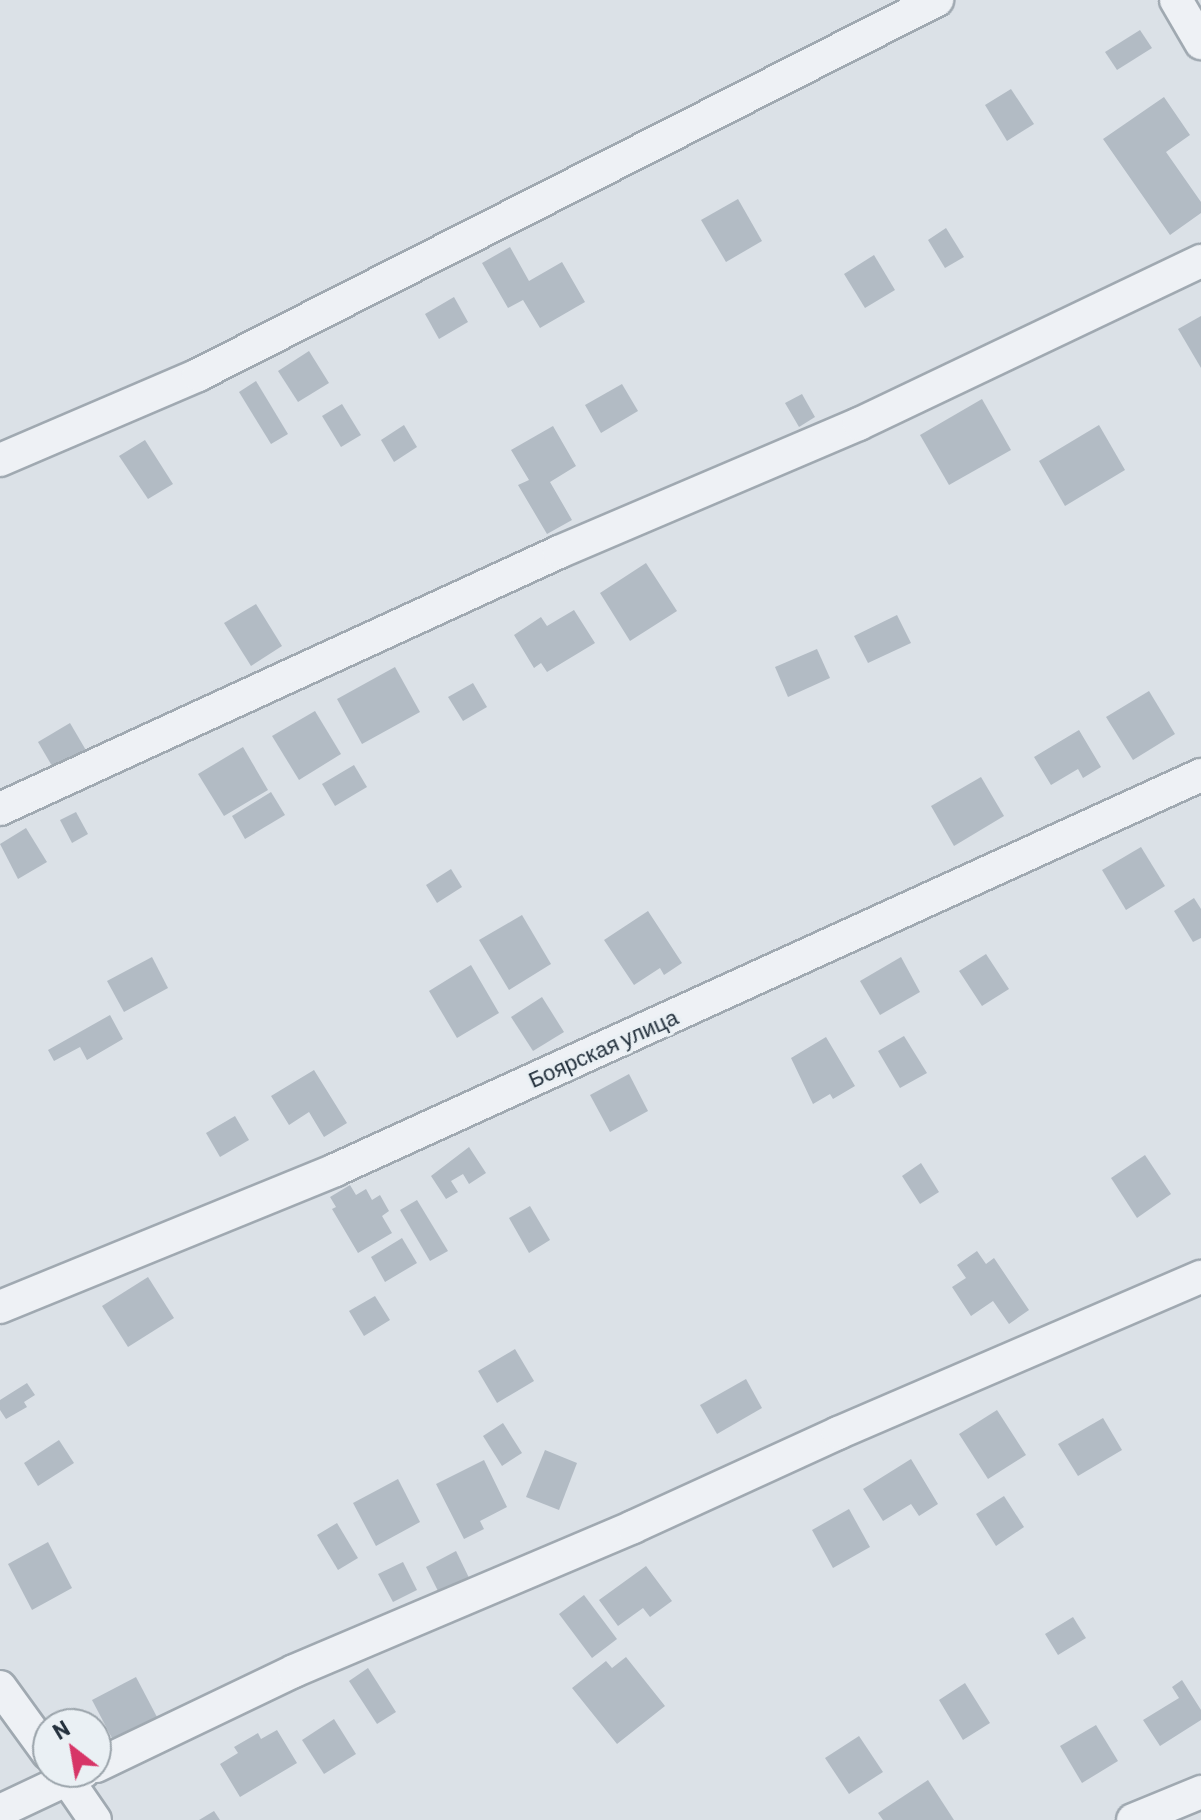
<!DOCTYPE html>
<meta charset="utf-8">
<style>
body{margin:0}
#map{position:relative;width:1201px;height:1820px;overflow:hidden;background:#dbe1e7;font-family:Barlow,sans-serif}
div>[style]{position:absolute}
.building>*{inset:0;background:#b2bbc4}
.roads{filter:drop-shadow(2px 0 #a0a9b1) drop-shadow(-2px 0 #a0a9b1) drop-shadow(0 2px #a0a9b1) drop-shadow(0 -2px #a0a9b1)}
.minor>*{height:32px;margin:-16px;padding:0 16px;transform-origin:16px;border-radius:16px;background:#eef1f5}
span{translate:-50% -50%;white-space:nowrap;text-align:center;line-height:1.15;-webkit-text-stroke:6px #eaf0f4;paint-order:stroke}
.street-label{font-size:22px;color:#24313d}
.north{position:absolute;left:32px;top:1708px;width:80px;height:80px;box-sizing:border-box;background:#eaf0f4;border:2px solid #9ba4ab;border-radius:50%;rotate:329deg;font-size:22px;font-weight:700;line-height:32px;text-align:center;color:#24313d}
.north::after{content:'';display:block;margin:auto;width:28px;height:36px;background:#d73567;clip-path:polygon(50% 0,100% 100%,50% 72%,0 100%)}
</style>
<div id="map">
<div class="building">
<div style="clip-path:polygon(1140px 30px,1152px 48px,1117px 70px,1105px 52px)"></div>
<div style="clip-path:polygon(1011px 89px,1034px 124px,1007px 141px,985px 105px)"></div>
<div style="clip-path:polygon(1164px 97px,1190px 135px,1166px 152px,1201px 202px,1201px 213px,1170px 235px,1103px 139px)"></div>
<div style="clip-path:polygon(738px 199px,762px 241px,726px 262px,701px 220px)"></div>
<div style="clip-path:polygon(946px 228px,964px 257px,945px 268px,928px 240px)"></div>
<div style="clip-path:polygon(510px 247px,529px 281px,562px 262px,585px 302px,540px 328px,523px 300px,508px 308px,482px 263px)"></div>
<div style="clip-path:polygon(874px 255px,895px 290px,865px 308px,844px 274px)"></div>
<div style="clip-path:polygon(454px 297px,468px 322px,439px 339px,425px 314px)"></div>
<div style="clip-path:polygon(1201px 316px,1201px 368px,1178px 329px)"></div>
<div style="clip-path:polygon(309px 351px,329px 383px,298px 402px,278px 371px)"></div>
<div style="clip-path:polygon(256px 381px,288px 434px,271px 444px,239px 392px)"></div>
<div style="clip-path:polygon(622px 384px,638px 411px,601px 433px,585px 405px)"></div>
<div style="clip-path:polygon(802px 394px,815px 417px,799px 427px,785px 403px)"></div>
<div style="clip-path:polygon(982px 399px,1011px 450px,949px 485px,920px 435px)"></div>
<div style="clip-path:polygon(342px 404px,361px 435px,341px 447px,322px 416px)"></div>
<div style="clip-path:polygon(404px 425px,417px 447px,394px 462px,381px 440px)"></div>
<div style="clip-path:polygon(1099px 425px,1125px 470px,1065px 506px,1039px 461px)"></div>
<div style="clip-path:polygon(553px 426px,576px 466px,550px 482px,572px 520px,547px 534px,518px 485px,529px 480px,511px 450px)"></div>
<div style="clip-path:polygon(145px 440px,173px 484px,148px 499px,119px 456px)"></div>
<div style="clip-path:polygon(646px 563px,677px 611px,630px 641px,600px 593px)"></div>
<div style="clip-path:polygon(256px 604px,282px 646px,251px 666px,224px 623px)"></div>
<div style="clip-path:polygon(574px 610px,595px 643px,547px 672px,541px 663px,534px 668px,514px 635px,541px 617px,547px 626px)"></div>
<div style="clip-path:polygon(897px 615px,911px 643px,868px 663px,854px 636px)"></div>
<div style="clip-path:polygon(817px 649px,830px 678px,788px 697px,775px 667px)"></div>
<div style="clip-path:polygon(395px 667px,420px 712px,362px 744px,337px 699px)"></div>
<div style="clip-path:polygon(473px 683px,487px 707px,463px 721px,448px 697px)"></div>
<div style="clip-path:polygon(1149px 691px,1175px 734px,1133px 760px,1106px 717px)"></div>
<div style="clip-path:polygon(315px 711px,341px 754px,299px 780px,272px 736px)"></div>
<div style="clip-path:polygon(70px 723px,87px 752px,55px 771px,38px 742px)"></div>
<div style="clip-path:polygon(1079px 730px,1101px 767px,1083px 778px,1078px 769px,1051px 785px,1034px 757px)"></div>
<div style="clip-path:polygon(243px 747px,268px 790px,224px 816px,198px 774px)"></div>
<div style="clip-path:polygon(354px 765px,367px 787px,335px 806px,322px 784px)"></div>
<div style="clip-path:polygon(981px 777px,1004px 816px,954px 846px,931px 806px)"></div>
<div style="clip-path:polygon(271px 792px,285px 815px,245px 839px,232px 816px)"></div>
<div style="clip-path:polygon(76px 812px,88px 834px,72px 843px,60px 820px)"></div>
<div style="clip-path:polygon(26px 828px,47px 862px,18px 879px,0 844px)"></div>
<div style="clip-path:polygon(1141px 847px,1165px 886px,1126px 910px,1102px 870px)"></div>
<div style="clip-path:polygon(451px 869px,462px 887px,437px 903px,426px 885px)"></div>
<div style="clip-path:polygon(1194px 898px,1201px 909px,1201px 938px,1193px 942px,1174px 911px)"></div>
<div style="clip-path:polygon(648px 911px,682px 963px,664px 975px,660px 968px,634px 985px,604px 940px)"></div>
<div style="clip-path:polygon(522px 915px,551px 964px,509px 990px,479px 940px)"></div>
<div style="clip-path:polygon(986px 954px,1009px 989px,982px 1006px,959px 971px)"></div>
<div style="clip-path:polygon(152px 957px,168px 988px,124px 1012px,107px 981px)"></div>
<div style="clip-path:polygon(901px 957px,920px 992px,880px 1015px,860px 981px)"></div>
<div style="clip-path:polygon(471px 965px,499px 1013px,457px 1038px,429px 991px)"></div>
<div style="clip-path:polygon(542px 997px,564px 1032px,533px 1051px,511px 1017px)"></div>
<div style="clip-path:polygon(110px 1015px,123px 1039px,87px 1060px,80px 1047px,54px 1061px,48px 1050px)"></div>
<div style="clip-path:polygon(904px 1036px,927px 1073px,900px 1088px,878px 1051px)"></div>
<div style="clip-path:polygon(826px 1037px,855px 1086px,833px 1099px,830px 1094px,813px 1104px,791px 1058px)"></div>
<div style="clip-path:polygon(314px 1070px,347px 1123px,324px 1137px,309px 1112px,289px 1125px,271px 1096px)"></div>
<div style="clip-path:polygon(629px 1074px,648px 1111px,610px 1132px,590px 1095px)"></div>
<div style="clip-path:polygon(235px 1116px,249px 1140px,220px 1157px,206px 1133px)"></div>
<div style="clip-path:polygon(469px 1147px,486px 1173px,469px 1184px,463px 1174px,451px 1181px,458px 1192px,446px 1199px,431px 1176px)"></div>
<div style="clip-path:polygon(1145px 1155px,1171px 1194px,1137px 1218px,1111px 1178px)"></div>
<div style="clip-path:polygon(921px 1163px,939px 1192px,920px 1204px,902px 1176px)"></div>
<div style="clip-path:polygon(350px 1185px,356px 1195px,366px 1189px,372px 1200px,380px 1195px,389px 1211px,382px 1216px,392px 1233px,358px 1253px,332px 1209px,336px 1207px,330px 1197px)"></div>
<div style="clip-path:polygon(417px 1200px,448px 1251px,430px 1261px,400px 1210px)"></div>
<div style="clip-path:polygon(530px 1206px,550px 1240px,529px 1253px,509px 1218px)"></div>
<div style="clip-path:polygon(402px 1238px,417px 1263px,385px 1282px,371px 1257px)"></div>
<div style="clip-path:polygon(977px 1251px,986px 1264px,994px 1258px,1029px 1310px,1009px 1324px,993px 1301px,971px 1316px,952px 1287px,966px 1278px,957px 1265px)"></div>
<div style="clip-path:polygon(148px 1277px,174px 1318px,128px 1347px,102px 1306px)"></div>
<div style="clip-path:polygon(375px 1296px,390px 1320px,364px 1336px,349px 1311px)"></div>
<div style="clip-path:polygon(515px 1349px,534px 1381px,497px 1403px,478px 1371px)"></div>
<div style="clip-path:polygon(746px 1379px,762px 1408px,717px 1434px,700px 1405px)"></div>
<div style="clip-path:polygon(27px 1383px,35px 1395px,24px 1402px,27px 1407px,6px 1419px,0 1410px,0 1400px)"></div>
<div style="clip-path:polygon(997px 1410px,1026px 1455px,988px 1479px,959px 1434px)"></div>
<div style="clip-path:polygon(1103px 1418px,1122px 1450px,1078px 1476px,1058px 1444px)"></div>
<div style="clip-path:polygon(503px 1423px,522px 1453px,502px 1466px,483px 1436px)"></div>
<div style="clip-path:polygon(59px 1440px,74px 1463px,38px 1486px,24px 1463px)"></div>
<div style="clip-path:polygon(545px 1450px,577px 1463px,559px 1510px,526px 1497px)"></div>
<div style="clip-path:polygon(911px 1459px,938px 1504px,919px 1516px,911px 1504px,883px 1521px,863px 1489px)"></div>
<div style="clip-path:polygon(484px 1460px,507px 1507px,480px 1521px,484px 1529px,464px 1539px,436px 1484px)"></div>
<div style="clip-path:polygon(398px 1479px,420px 1522px,376px 1546px,353px 1503px)"></div>
<div style="clip-path:polygon(1004px 1496px,1024px 1527px,996px 1546px,976px 1514px)"></div>
<div style="clip-path:polygon(849px 1509px,870px 1547px,833px 1568px,812px 1530px)"></div>
<div style="clip-path:polygon(337px 1523px,358px 1558px,338px 1570px,317px 1535px)"></div>
<div style="clip-path:polygon(48px 1542px,72px 1588px,32px 1610px,8px 1564px)"></div>
<div style="clip-path:polygon(456px 1551px,472px 1584px,442px 1599px,426px 1567px)"></div>
<div style="clip-path:polygon(403px 1562px,417px 1590px,393px 1602px,378px 1574px)"></div>
<div style="clip-path:polygon(646px 1566px,672px 1601px,650px 1617px,643px 1608px,618px 1626px,599px 1600px)"></div>
<div style="clip-path:polygon(584px 1595px,617px 1639px,592px 1658px,559px 1614px)"></div>
<div style="clip-path:polygon(1073px 1617px,1086px 1638px,1058px 1655px,1045px 1634px)"></div>
<div style="clip-path:polygon(626px 1657px,665px 1706px,617px 1744px,572px 1688px,606px 1661px,612px 1668px)"></div>
<div style="clip-path:polygon(368px 1668px,396px 1712px,377px 1724px,349px 1681px)"></div>
<div style="clip-path:polygon(136px 1677px,157px 1717px,113px 1740px,92px 1700px)"></div>
<div style="clip-path:polygon(1182px 1680px,1201px 1710px,1201px 1720px,1160px 1746px,1143px 1720px,1179px 1698px,1172px 1687px)"></div>
<div style="clip-path:polygon(965px 1683px,990px 1723px,963px 1740px,939px 1700px)"></div>
<div style="clip-path:polygon(334px 1719px,356px 1754px,324px 1774px,302px 1740px)"></div>
<div style="clip-path:polygon(1096px 1725px,1118px 1761px,1082px 1783px,1060px 1746px)"></div>
<div style="clip-path:polygon(277px 1730px,297px 1763px,240px 1797px,220px 1764px,238px 1753px,234px 1747px,258px 1733px,261px 1739px)"></div>
<div style="clip-path:polygon(859px 1736px,883px 1772px,849px 1794px,825px 1758px)"></div>
<div style="clip-path:polygon(928px 1780px,954px 1820px,883px 1820px,878px 1813px)"></div>
<div style="clip-path:polygon(214px 1811px,220px 1820px,199px 1820px)"></div>
</div>
<div class="roads">
<div class="minor">
<div style="left:1176px;top:0;width:50px;rotate:59.8deg"></div>
<div style="left:0;top:460px;width:215px;rotate:-23.2deg"></div>
<div style="left:198px;top:375px;width:829px;rotate:-26.91deg"></div>
<div style="left:0;top:809px;width:615px;rotate:-24.69deg"></div>
<div style="left:559px;top:552px;width:326px;rotate:-23.1deg"></div>
<div style="left:859px;top:424px;width:379px;rotate:-25.5deg"></div>
<div style="left:0;top:1307px;width:362px;rotate:-22.2deg"></div>
<div style="left:335px;top:1170px;width:952px;rotate:-24.52deg"></div>
<div style="left:0;top:1687px;width:82px;rotate:54deg"></div>
<div style="left:96px;top:1766px;width:220px;rotate:-25.6deg"></div>
<div style="left:294px;top:1671px;width:368px;rotate:-23deg"></div>
<div style="left:633px;top:1527px;width:226px;rotate:-24.6deg"></div>
<div style="left:838px;top:1433px;width:395px;rotate:-23.3deg"></div>
<div style="left:62px;top:1772px;width:58px;rotate:55.5deg"></div>
<div style="left:0;top:1811px;width:92px;rotate:-25.2deg"></div>
<div style="left:1133px;top:1820px;width:74px;rotate:-22.4deg"></div>
</div>
</div>
<div class="street-label">
<span style="left:603px;top:1048px;rotate:-24deg">Боярская улица</span>
</div>
<div class="north">N</div>
</div>
